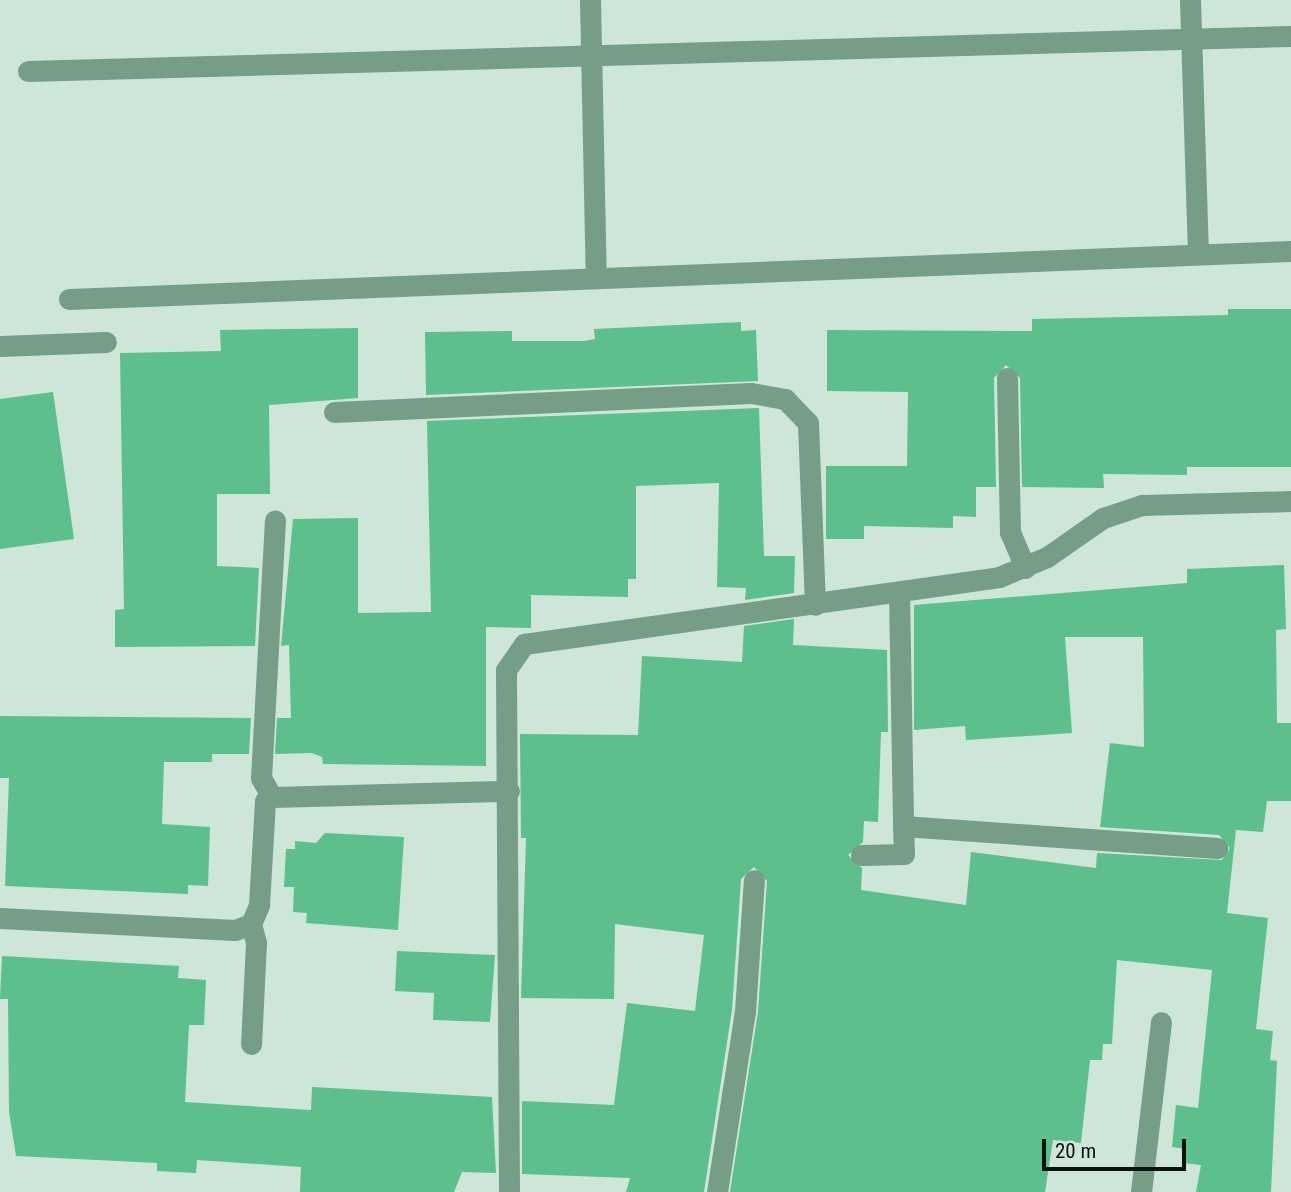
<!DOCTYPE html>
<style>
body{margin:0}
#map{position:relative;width:1291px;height:1192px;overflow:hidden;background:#cde6d7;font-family:"Roboto Condensed",sans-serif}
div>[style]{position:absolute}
.building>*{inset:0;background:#5cbf8c}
.minor>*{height:21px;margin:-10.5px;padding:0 10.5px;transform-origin:10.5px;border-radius:10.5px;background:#769d86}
span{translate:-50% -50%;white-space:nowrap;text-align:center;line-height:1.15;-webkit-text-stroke:6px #cde6d7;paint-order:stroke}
.scale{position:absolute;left:1042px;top:1139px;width:144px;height:32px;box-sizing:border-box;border:4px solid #0b130e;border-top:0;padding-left:9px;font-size:21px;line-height:24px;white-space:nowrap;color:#0b130e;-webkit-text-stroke:5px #cde6d7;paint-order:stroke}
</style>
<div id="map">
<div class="building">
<div style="clip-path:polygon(1228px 309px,1291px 309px,1291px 467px,1187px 467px,1187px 475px,1103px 474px,1104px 488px,1022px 487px,1020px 378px,1006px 365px,994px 378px,996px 487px,976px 487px,976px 517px,953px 516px,953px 528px,864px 526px,864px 539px,826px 539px,826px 466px,907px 466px,908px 392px,827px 391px,827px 330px,1032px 331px,1032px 319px,1228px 315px)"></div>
<div style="clip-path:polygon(741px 322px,741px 331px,756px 330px,758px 381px,426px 395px,425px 332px,512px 331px,512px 341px,584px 341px,595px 339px,594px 329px)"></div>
<div style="clip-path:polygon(358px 328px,358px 398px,269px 405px,270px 494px,217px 494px,217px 566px,259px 568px,255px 646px,115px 647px,115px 610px,124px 609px,120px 353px,221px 351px,220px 330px)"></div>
<div style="clip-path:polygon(53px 392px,74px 539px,0 549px,0 399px)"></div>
<div style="clip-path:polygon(759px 408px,764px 556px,795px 556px,794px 593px,745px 600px,746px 588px,717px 587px,719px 483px,636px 486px,636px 579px,628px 579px,628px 597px,531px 595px,531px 628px,486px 627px,486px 766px,323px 764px,322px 757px,312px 753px,275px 754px,277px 718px,291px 718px,289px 645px,281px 646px,293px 519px,358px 518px,358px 613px,431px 612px,427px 421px)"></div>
<div style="clip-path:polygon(1284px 565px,1286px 629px,1276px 630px,1277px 723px,1291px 723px,1291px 801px,1267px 801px,1263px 832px,1236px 830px,1227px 913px,1268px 918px,1256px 1029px,1273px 1031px,1270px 1060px,1277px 1061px,1271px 1192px,1196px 1192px,1201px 1165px,1183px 1163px,1185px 1149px,1172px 1147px,1176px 1105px,1198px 1108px,1212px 970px,1117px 960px,1112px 1044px,1103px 1044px,1102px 1060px,1090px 1060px,1081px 1143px,1053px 1140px,1045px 1192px,730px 1192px,758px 1012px,767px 881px,754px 867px,741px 879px,732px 1010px,704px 1192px,626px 1192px,630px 1178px,522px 1174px,522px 1101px,614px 1105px,627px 1003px,695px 1011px,704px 935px,615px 924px,614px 999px,521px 998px,526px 838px,521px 838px,520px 734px,638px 735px,642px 656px,742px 662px,744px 626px,794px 619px,793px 645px,887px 650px,888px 732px,881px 732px,878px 822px,864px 821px,863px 842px,848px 855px,862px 868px,861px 890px,966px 905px,971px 852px,1096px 868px,1097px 853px,1222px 860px,1230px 848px,1219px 835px,1100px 827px,1110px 743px,1144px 747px,1143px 637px,1065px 637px,1072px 733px,966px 740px,965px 726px,914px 730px,914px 605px,1187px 583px,1187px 569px)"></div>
<div style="clip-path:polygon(0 716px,251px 718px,249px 754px,212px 754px,212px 762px,164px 762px,162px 824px,210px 827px,208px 886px,188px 885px,188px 894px,5px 886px,9px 778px,0 778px)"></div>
<div style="clip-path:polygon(325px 833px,404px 837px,398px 930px,306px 923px,307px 913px,293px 912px,294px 887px,284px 887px,286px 849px,295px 849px,295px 841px,316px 843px)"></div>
<div style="clip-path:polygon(397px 951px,495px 955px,490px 1022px,433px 1020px,434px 993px,395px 991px)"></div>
<div style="clip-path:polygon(2px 956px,179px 966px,178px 978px,206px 980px,204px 1025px,189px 1025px,185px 1102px,311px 1110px,312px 1087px,492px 1097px,496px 1173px,462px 1172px,454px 1192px,300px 1192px,301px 1167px,197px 1160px,196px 1173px,157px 1171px,157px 1163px,16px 1156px,9px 1112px,8px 999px,0 999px)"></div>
</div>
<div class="minor">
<div style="left:590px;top:0;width:277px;rotate:88.8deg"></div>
<div style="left:1190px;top:0;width:254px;rotate:88.2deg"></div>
<div style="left:28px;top:71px;width:1263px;rotate:-1.59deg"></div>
<div style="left:69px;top:299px;width:1223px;rotate:-2.25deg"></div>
<div style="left:0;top:346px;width:106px;rotate:-2.2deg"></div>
<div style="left:1007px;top:378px;width:154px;rotate:88.9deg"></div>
<div style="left:1010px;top:532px;width:39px;rotate:67deg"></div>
<div style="left:334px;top:412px;width:417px;rotate:-2.6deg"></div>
<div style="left:751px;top:393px;width:35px;rotate:10deg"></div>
<div style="left:785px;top:399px;width:33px;rotate:46deg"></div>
<div style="left:808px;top:423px;width:182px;rotate:87.8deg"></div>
<div style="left:899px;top:592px;width:234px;rotate:89deg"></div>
<div style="left:903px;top:826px;width:315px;rotate:4deg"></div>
<div style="left:272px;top:797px;width:22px;rotate:-120deg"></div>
<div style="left:261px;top:778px;width:258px;rotate:-86.9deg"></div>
<div style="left:861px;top:855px;width:43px;rotate:-1.3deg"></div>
<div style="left:904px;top:854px;width:28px;rotate:-92deg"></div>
<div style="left:0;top:918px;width:235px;rotate:2.9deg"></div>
<div style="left:235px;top:930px;width:17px;rotate:-21deg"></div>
<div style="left:251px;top:924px;width:21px;rotate:-67deg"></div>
<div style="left:259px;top:905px;width:104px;rotate:-86.7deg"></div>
<div style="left:265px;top:801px;width:8px;rotate:-30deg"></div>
<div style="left:272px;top:797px;width:237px;rotate:-1.5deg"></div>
<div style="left:251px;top:924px;width:20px;rotate:75deg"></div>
<div style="left:256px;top:943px;width:101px;rotate:92.8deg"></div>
<div style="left:509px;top:1192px;width:522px;rotate:-90.33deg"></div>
<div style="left:506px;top:670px;width:32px;rotate:-55deg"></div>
<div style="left:524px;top:644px;width:480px;rotate:-8deg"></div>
<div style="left:999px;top:577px;width:52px;rotate:-22.6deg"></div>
<div style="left:1047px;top:557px;width:68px;rotate:-34.9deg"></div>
<div style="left:1103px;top:518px;width:41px;rotate:-18.4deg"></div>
<div style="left:1142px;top:505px;width:149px;rotate:-1.5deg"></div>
<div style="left:717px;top:1192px;width:183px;rotate:-81.2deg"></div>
<div style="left:745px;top:1011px;width:131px;rotate:-86.1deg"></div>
<div style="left:1141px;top:1192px;width:171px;rotate:-83.3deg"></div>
</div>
<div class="scale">20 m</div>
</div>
